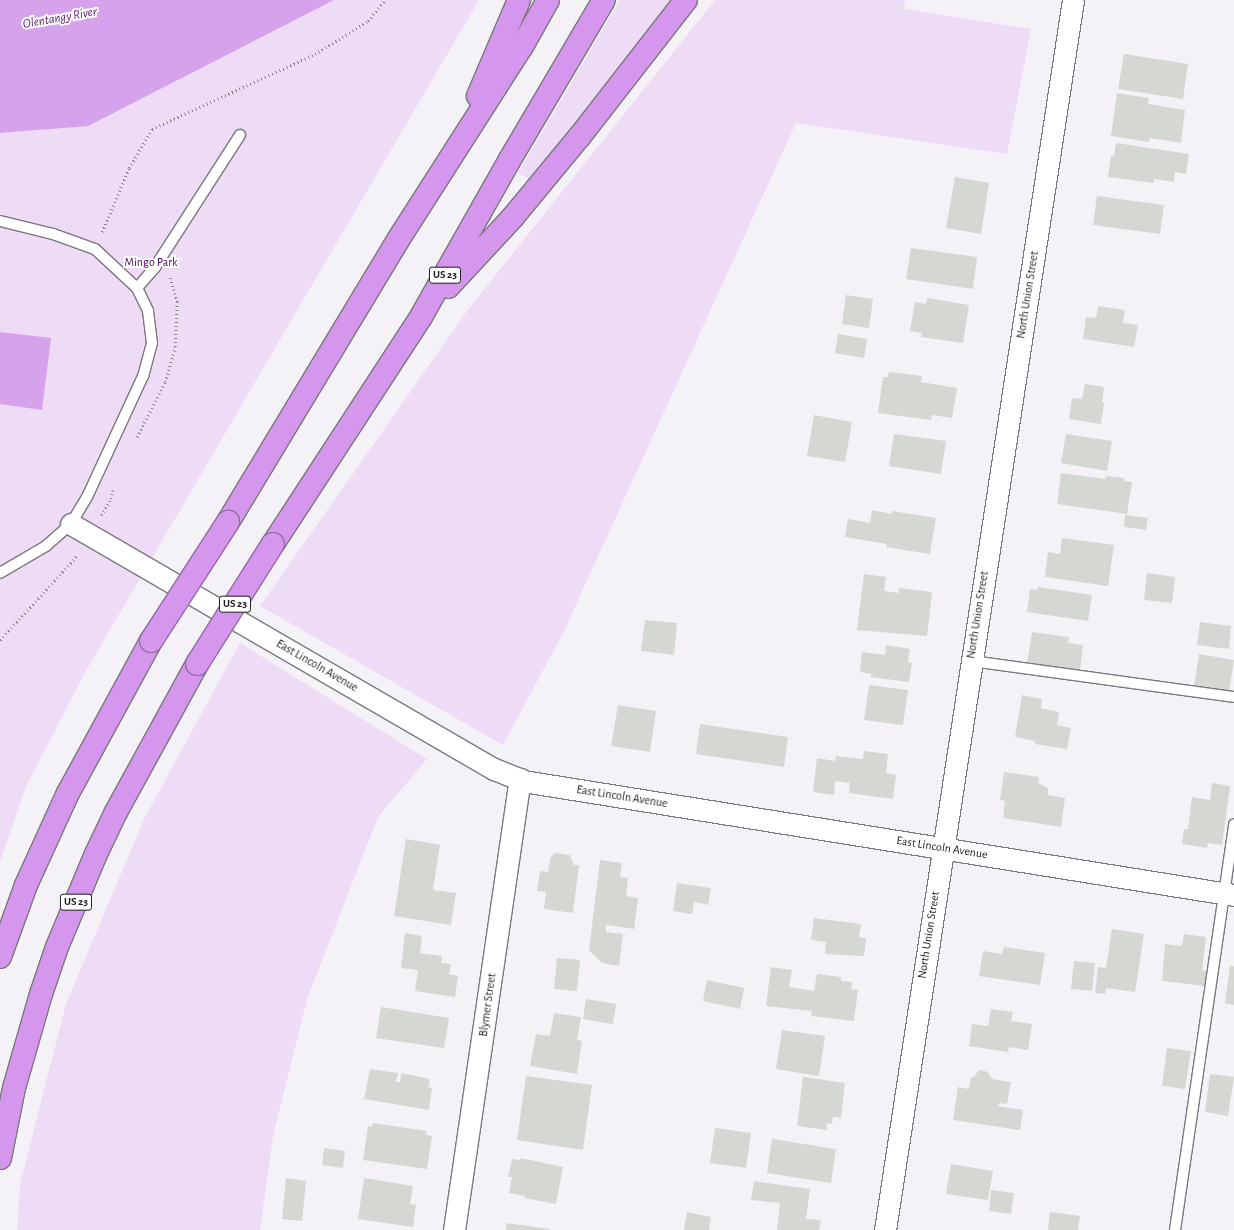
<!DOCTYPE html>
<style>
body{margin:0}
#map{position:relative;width:1234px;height:1230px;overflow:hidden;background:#f5f2f7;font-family:"Alegreya Sans",sans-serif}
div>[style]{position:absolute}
.green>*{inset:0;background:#eedbf6}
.water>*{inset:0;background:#d6a2ec}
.building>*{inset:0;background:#d4d7d2}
.path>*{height:2.5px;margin-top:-1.25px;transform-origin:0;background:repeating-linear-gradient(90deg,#888689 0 1px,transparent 0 4px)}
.roads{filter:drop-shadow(1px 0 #7b787d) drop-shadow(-1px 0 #7b787d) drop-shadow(0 1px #7b787d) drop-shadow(0 -1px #7b787d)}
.lane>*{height:10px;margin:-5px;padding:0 5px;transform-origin:5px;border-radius:5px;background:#fff}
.street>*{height:21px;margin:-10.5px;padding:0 10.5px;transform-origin:10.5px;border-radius:10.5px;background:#fff}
.highway>*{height:22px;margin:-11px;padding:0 11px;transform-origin:11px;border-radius:11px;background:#d497ed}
.bridges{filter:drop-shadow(1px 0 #946ca5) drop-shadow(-1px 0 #946ca5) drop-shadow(0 1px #946ca5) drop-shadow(0 -1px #946ca5)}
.highway-bridge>*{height:22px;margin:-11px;padding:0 11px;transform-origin:11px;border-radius:11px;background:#d497ed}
span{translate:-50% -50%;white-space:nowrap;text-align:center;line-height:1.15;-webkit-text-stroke:4px #fff;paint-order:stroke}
.shield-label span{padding:1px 3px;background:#fff;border:1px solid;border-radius:3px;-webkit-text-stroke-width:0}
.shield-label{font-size:11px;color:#1e1d1f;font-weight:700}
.park-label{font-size:12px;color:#49025f}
.street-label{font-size:12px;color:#1e1d1f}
.water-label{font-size:13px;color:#602177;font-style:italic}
</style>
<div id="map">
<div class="green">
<div style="clip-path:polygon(334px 0,479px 0,87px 669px,26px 786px,0 862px,0 133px,88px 125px)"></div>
<div style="clip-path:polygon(620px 0,673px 0,530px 180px,518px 173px)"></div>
<div style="clip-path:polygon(715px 0,905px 0,904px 9px,1031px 29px,1007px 154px,796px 123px,563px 633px,503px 745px,260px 606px,467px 311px)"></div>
<div style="clip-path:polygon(240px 643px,427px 759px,378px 817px,307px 999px,273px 1136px,260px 1230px,17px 1230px,20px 1184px,66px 1004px,144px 819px)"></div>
</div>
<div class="water">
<div style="clip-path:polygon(0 0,334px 0,88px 126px,0 133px)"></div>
<div style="clip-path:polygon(0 332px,51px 338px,42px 410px,0 404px)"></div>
</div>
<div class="building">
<div style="clip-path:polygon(1124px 54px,1188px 64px,1183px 99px,1118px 89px)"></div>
<div style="clip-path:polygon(1117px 93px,1149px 98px,1148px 104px,1185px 110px,1181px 143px,1150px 138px,1149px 142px,1111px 136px)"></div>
<div style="clip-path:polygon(1116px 143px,1189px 154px,1186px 174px,1175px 172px,1174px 182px,1154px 179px,1154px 183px,1108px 177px,1111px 156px,1114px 156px)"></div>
<div style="clip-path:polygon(955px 177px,989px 183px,981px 234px,946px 228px)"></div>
<div style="clip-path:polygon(1097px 196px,1164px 205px,1160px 234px,1093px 225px)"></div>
<div style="clip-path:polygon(911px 248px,977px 257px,973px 289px,906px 279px)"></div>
<div style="clip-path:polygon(846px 295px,873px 299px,869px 328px,842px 324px)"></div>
<div style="clip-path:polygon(927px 298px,969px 305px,963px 343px,921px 337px,922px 333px,910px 331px,915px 302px,926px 304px)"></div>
<div style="clip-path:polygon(1098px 306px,1125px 310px,1123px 323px,1138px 325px,1134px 347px,1083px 339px,1086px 317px,1096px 318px)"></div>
<div style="clip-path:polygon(838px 334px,867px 339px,864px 358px,835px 353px)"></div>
<div style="clip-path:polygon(889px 372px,922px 376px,921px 382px,957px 388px,952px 418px,932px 415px,931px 420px,878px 413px,883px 377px,888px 377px)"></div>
<div style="clip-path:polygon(1085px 384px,1104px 387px,1102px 402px,1104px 403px,1101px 424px,1069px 419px,1072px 398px,1082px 399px)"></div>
<div style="clip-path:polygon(814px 415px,852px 422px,845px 462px,807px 456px)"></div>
<div style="clip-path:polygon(894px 434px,946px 441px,941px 474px,889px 466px)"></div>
<div style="clip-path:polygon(1066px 434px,1112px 441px,1107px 471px,1061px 463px)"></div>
<div style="clip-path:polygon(1061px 473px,1105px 479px,1106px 476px,1124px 478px,1124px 481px,1132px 482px,1127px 514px,1057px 504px)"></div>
<div style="clip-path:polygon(872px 510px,892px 514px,892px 511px,936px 518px,930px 554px,886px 547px,887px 544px,845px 537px,848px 519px,870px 523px)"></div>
<div style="clip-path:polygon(1125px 515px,1148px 518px,1146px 530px,1124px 527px)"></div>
<div style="clip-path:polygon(1062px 538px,1114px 545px,1108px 586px,1045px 577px,1048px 552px,1060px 554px)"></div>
<div style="clip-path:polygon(1147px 573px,1175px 577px,1172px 603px,1144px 600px)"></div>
<div style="clip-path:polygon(864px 574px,886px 577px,884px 591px,899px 593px,899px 588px,932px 592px,927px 636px,857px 630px)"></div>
<div style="clip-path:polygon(1038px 587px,1092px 595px,1088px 621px,1027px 612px,1030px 589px,1037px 590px)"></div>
<div style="clip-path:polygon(645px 620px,677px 623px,674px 655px,641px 651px)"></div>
<div style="clip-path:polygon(1200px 622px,1231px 626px,1229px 649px,1197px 645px)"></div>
<div style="clip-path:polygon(1032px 632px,1069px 637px,1068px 643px,1083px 645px,1080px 671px,1027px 664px)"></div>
<div style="clip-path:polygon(886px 645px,910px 649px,908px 662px,912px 663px,909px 682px,871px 677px,871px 674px,860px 672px,862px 652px,885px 655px)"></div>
<div style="clip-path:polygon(1199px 654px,1234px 660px,1229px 692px,1194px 686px)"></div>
<div style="clip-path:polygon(869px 685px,908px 690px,903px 725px,864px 720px)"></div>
<div style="clip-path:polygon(1022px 695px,1042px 699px,1041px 708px,1059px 712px,1057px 725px,1071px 728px,1067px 749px,1035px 744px,1035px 741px,1015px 737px)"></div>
<div style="clip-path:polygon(618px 705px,656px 711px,650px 752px,611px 746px)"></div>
<div style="clip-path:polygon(700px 724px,788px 737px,784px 767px,696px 754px)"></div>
<div style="clip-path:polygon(864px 751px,888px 754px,886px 773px,896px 775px,893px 799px,849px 793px,850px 783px,835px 781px,834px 795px,813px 792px,817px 758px,835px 761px,836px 756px,863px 759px)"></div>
<div style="clip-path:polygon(1004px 772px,1039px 777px,1038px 783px,1048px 788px,1048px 795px,1065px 798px,1061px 827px,1003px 818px,1005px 801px,1000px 800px)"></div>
<div style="clip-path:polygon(1212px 783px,1230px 786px,1222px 845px,1208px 843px,1207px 848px,1182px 844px,1184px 829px,1188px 829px,1192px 797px,1210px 800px)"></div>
<div style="clip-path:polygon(406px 839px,440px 845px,433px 890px,456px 893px,451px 925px,394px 916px)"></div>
<div style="clip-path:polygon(555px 853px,570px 855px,574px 865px,579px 865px,573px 913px,544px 909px,546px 892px,537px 891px,540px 871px,548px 872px,550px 858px)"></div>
<div style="clip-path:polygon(600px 860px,622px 863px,620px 877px,628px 878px,626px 896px,638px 898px,634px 929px,606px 925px,606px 932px,623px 934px,619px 966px,602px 963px,589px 950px)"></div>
<div style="clip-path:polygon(677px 883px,711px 888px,708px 905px,694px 902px,692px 914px,673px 911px)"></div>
<div style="clip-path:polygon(814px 918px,861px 924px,859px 937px,866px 938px,864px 956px,825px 954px,826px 942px,811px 940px)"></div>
<div style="clip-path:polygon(1112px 929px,1144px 934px,1135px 992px,1106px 988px,1105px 994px,1095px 993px,1098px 967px,1106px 968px)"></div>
<div style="clip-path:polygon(405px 933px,422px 936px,420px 953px,442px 956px,441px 963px,451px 964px,449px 974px,458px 976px,455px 997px,415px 991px,418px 970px,401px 968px)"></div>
<div style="clip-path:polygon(1184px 934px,1206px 937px,1202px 970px,1207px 971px,1205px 986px,1162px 981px,1165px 944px,1182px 946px)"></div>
<div style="clip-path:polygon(1004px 947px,1045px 953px,1040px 985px,979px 976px,983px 951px,1002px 954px)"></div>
<div style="clip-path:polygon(557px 958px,580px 960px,577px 991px,554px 989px)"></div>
<div style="clip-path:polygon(1074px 961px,1095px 963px,1092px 991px,1071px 989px)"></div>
<div style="clip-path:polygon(1230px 966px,1234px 966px,1234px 1005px,1225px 1003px)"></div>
<div style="clip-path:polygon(771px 967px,792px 970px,789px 987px,814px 991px,817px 974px,841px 977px,841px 981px,852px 982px,851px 989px,858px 990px,854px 1021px,811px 1016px,812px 1011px,766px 1006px)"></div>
<div style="clip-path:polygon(707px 980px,744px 988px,740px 1009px,703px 1001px)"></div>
<div style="clip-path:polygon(586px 999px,616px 1004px,613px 1024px,583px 1019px)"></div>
<div style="clip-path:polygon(381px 1007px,449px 1018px,444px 1048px,376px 1038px)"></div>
<div style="clip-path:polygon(991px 1009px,1013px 1012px,1011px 1021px,1032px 1024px,1028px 1050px,1009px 1047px,1008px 1052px,969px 1046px,972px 1024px,988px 1026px)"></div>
<div style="clip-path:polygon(554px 1013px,581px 1017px,577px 1040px,582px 1041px,577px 1074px,530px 1066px,536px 1034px,550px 1036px)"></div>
<div style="clip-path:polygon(782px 1030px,825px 1036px,819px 1076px,776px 1069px)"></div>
<div style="clip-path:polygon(1167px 1048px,1191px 1051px,1185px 1089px,1162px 1086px)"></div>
<div style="clip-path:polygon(370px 1069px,398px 1073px,396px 1082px,400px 1082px,401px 1073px,430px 1079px,428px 1087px,432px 1088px,429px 1110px,364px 1099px)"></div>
<div style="clip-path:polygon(979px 1070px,988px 1072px,992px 1079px,1011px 1082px,1007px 1104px,999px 1103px,998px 1106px,1023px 1110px,1020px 1130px,953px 1120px,958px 1087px,969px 1089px,971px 1077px,974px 1077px)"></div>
<div style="clip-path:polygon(1210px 1074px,1234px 1077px,1228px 1116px,1205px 1112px)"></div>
<div style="clip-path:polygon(526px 1076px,592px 1085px,583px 1150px,517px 1140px)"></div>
<div style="clip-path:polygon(803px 1077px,845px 1083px,841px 1118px,833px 1117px,832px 1124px,827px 1123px,827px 1130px,797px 1126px)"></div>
<div style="clip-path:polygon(373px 1123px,427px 1131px,426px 1135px,432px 1136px,427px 1169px,363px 1160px,368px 1126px,372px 1127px)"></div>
<div style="clip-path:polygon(715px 1128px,751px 1133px,746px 1168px,710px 1163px)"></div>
<div style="clip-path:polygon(772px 1139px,836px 1149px,831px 1183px,767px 1173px)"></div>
<div style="clip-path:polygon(324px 1148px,345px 1151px,343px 1168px,322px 1165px)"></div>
<div style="clip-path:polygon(521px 1158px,563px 1167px,556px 1204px,525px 1198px,525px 1196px,509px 1193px,512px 1177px,508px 1177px,512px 1159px,520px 1160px)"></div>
<div style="clip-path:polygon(951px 1164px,993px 1171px,988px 1200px,946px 1194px)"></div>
<div style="clip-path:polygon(286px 1178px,306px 1181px,302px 1221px,282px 1219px)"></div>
<div style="clip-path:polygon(364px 1178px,413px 1186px,410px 1204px,416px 1205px,413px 1227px,358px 1219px)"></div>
<div style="clip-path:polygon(754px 1181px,810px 1189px,806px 1219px,821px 1220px,819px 1230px,777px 1230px,780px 1203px,751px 1200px)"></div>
<div style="clip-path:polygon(991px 1190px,1014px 1193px,1011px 1214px,989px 1211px)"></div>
<div style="clip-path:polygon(687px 1212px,711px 1217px,709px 1230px,684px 1230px)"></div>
<div style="clip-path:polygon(1050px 1212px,1080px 1216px,1078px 1230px,1048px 1230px)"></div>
<div style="clip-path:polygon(507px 1223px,550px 1229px,550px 1230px,506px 1230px)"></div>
</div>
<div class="path">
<div style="left:102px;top:232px;width:69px;rotate:-67.1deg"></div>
<div style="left:129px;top:168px;width:45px;rotate:-59.5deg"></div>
<div style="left:152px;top:129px;width:179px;rotate:-24.7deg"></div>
<div style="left:315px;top:54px;width:62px;rotate:-31.9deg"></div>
<div style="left:368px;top:21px;width:27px;rotate:-51deg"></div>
<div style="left:137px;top:437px;width:62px;rotate:-63deg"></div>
<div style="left:165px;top:382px;width:36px;rotate:-74deg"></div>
<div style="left:175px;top:347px;width:45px;rotate:-87.5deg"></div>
<div style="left:177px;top:302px;width:25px;rotate:-106deg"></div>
<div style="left:101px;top:515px;width:19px;rotate:-58deg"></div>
<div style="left:111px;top:499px;width:10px;rotate:-79deg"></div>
<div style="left:0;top:640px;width:115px;rotate:-47.5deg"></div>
</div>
<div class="roads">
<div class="lane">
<div style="left:0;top:221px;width:55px;rotate:13.8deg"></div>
<div style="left:53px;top:234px;width:45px;rotate:19.7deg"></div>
<div style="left:95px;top:249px;width:57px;rotate:42.9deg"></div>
<div style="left:137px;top:288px;width:25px;rotate:64deg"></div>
<div style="left:148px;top:311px;width:32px;rotate:83deg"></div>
<div style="left:152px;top:343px;width:34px;rotate:105deg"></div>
<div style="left:143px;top:376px;width:133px;rotate:114.8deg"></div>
<div style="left:87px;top:497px;width:31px;rotate:121deg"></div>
<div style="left:71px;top:524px;width:33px;rotate:139deg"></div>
<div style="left:46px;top:546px;width:53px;rotate:149.6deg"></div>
<div style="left:137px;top:288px;width:28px;rotate:-49deg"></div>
<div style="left:155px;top:267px;width:157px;rotate:-57.2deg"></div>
<div style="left:971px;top:661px;width:265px;rotate:7.8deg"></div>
<div style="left:1175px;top:1230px;width:410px;rotate:-81.7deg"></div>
</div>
<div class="street">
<div style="left:71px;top:524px;width:489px;rotate:30.1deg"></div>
<div style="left:494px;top:769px;width:31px;rotate:22deg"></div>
<div style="left:523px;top:781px;width:720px;rotate:9.11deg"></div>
<div style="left:454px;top:1230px;width:456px;rotate:-81.7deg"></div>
<div style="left:885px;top:1230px;width:1244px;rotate:-81.31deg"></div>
</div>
<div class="highway">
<div style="left:478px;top:96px;width:104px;rotate:-66.9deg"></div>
<div style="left:448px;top:287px;width:96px;rotate:-47.1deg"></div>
<div style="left:513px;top:217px;width:105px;rotate:-50.4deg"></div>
<div style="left:580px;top:136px;width:172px;rotate:-52.1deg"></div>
<div style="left:228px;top:522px;width:329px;rotate:-58.9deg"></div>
<div style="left:398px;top:240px;width:228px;rotate:-57.4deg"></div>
<div style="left:521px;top:48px;width:55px;rotate:-60.6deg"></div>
<div style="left:273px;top:544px;width:273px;rotate:-56.9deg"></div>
<div style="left:422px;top:315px;width:177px;rotate:-60.5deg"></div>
<div style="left:509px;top:161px;width:187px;rotate:-59.5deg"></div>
<div style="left:0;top:957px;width:77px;rotate:-70.1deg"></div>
<div style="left:26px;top:885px;width:101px;rotate:-65.5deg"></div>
<div style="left:68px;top:793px;width:173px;rotate:-61.4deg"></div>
<div style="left:0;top:1158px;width:71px;rotate:-78.7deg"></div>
<div style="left:14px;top:1088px;width:98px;rotate:-74deg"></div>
<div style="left:41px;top:994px;width:50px;rotate:-71.2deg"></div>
<div style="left:57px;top:947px;width:99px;rotate:-67.3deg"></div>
<div style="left:95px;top:856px;width:49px;rotate:-64.5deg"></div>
<div style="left:116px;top:812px;width:169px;rotate:-61.3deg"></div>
</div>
</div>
<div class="bridges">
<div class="highway-bridge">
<div style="left:151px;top:641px;width:142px;rotate:-57.1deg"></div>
<div style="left:197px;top:664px;width:142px;rotate:-57.7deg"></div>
</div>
</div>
<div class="shield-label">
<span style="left:445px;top:275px">US 23</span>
<span style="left:235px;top:604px">US 23</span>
<span style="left:76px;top:902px">US 23</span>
</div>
<div class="park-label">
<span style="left:151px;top:263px">Mingo Park</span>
</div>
<div class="street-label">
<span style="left:1028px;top:295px;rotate:-81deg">North Union Street</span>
<span style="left:978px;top:615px;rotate:-81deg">North Union Street</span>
<span style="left:317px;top:666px;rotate:30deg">East Lincoln Avenue</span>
<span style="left:622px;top:797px;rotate:9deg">East Lincoln Avenue</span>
<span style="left:942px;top:848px;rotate:9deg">East Lincoln Avenue</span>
<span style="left:929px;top:935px;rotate:-81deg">North Union Street</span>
<span style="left:488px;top:1005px;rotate:-82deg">Blymer Street</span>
</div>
<div class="water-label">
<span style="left:60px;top:19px;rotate:-10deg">Olentangy River</span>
</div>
</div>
